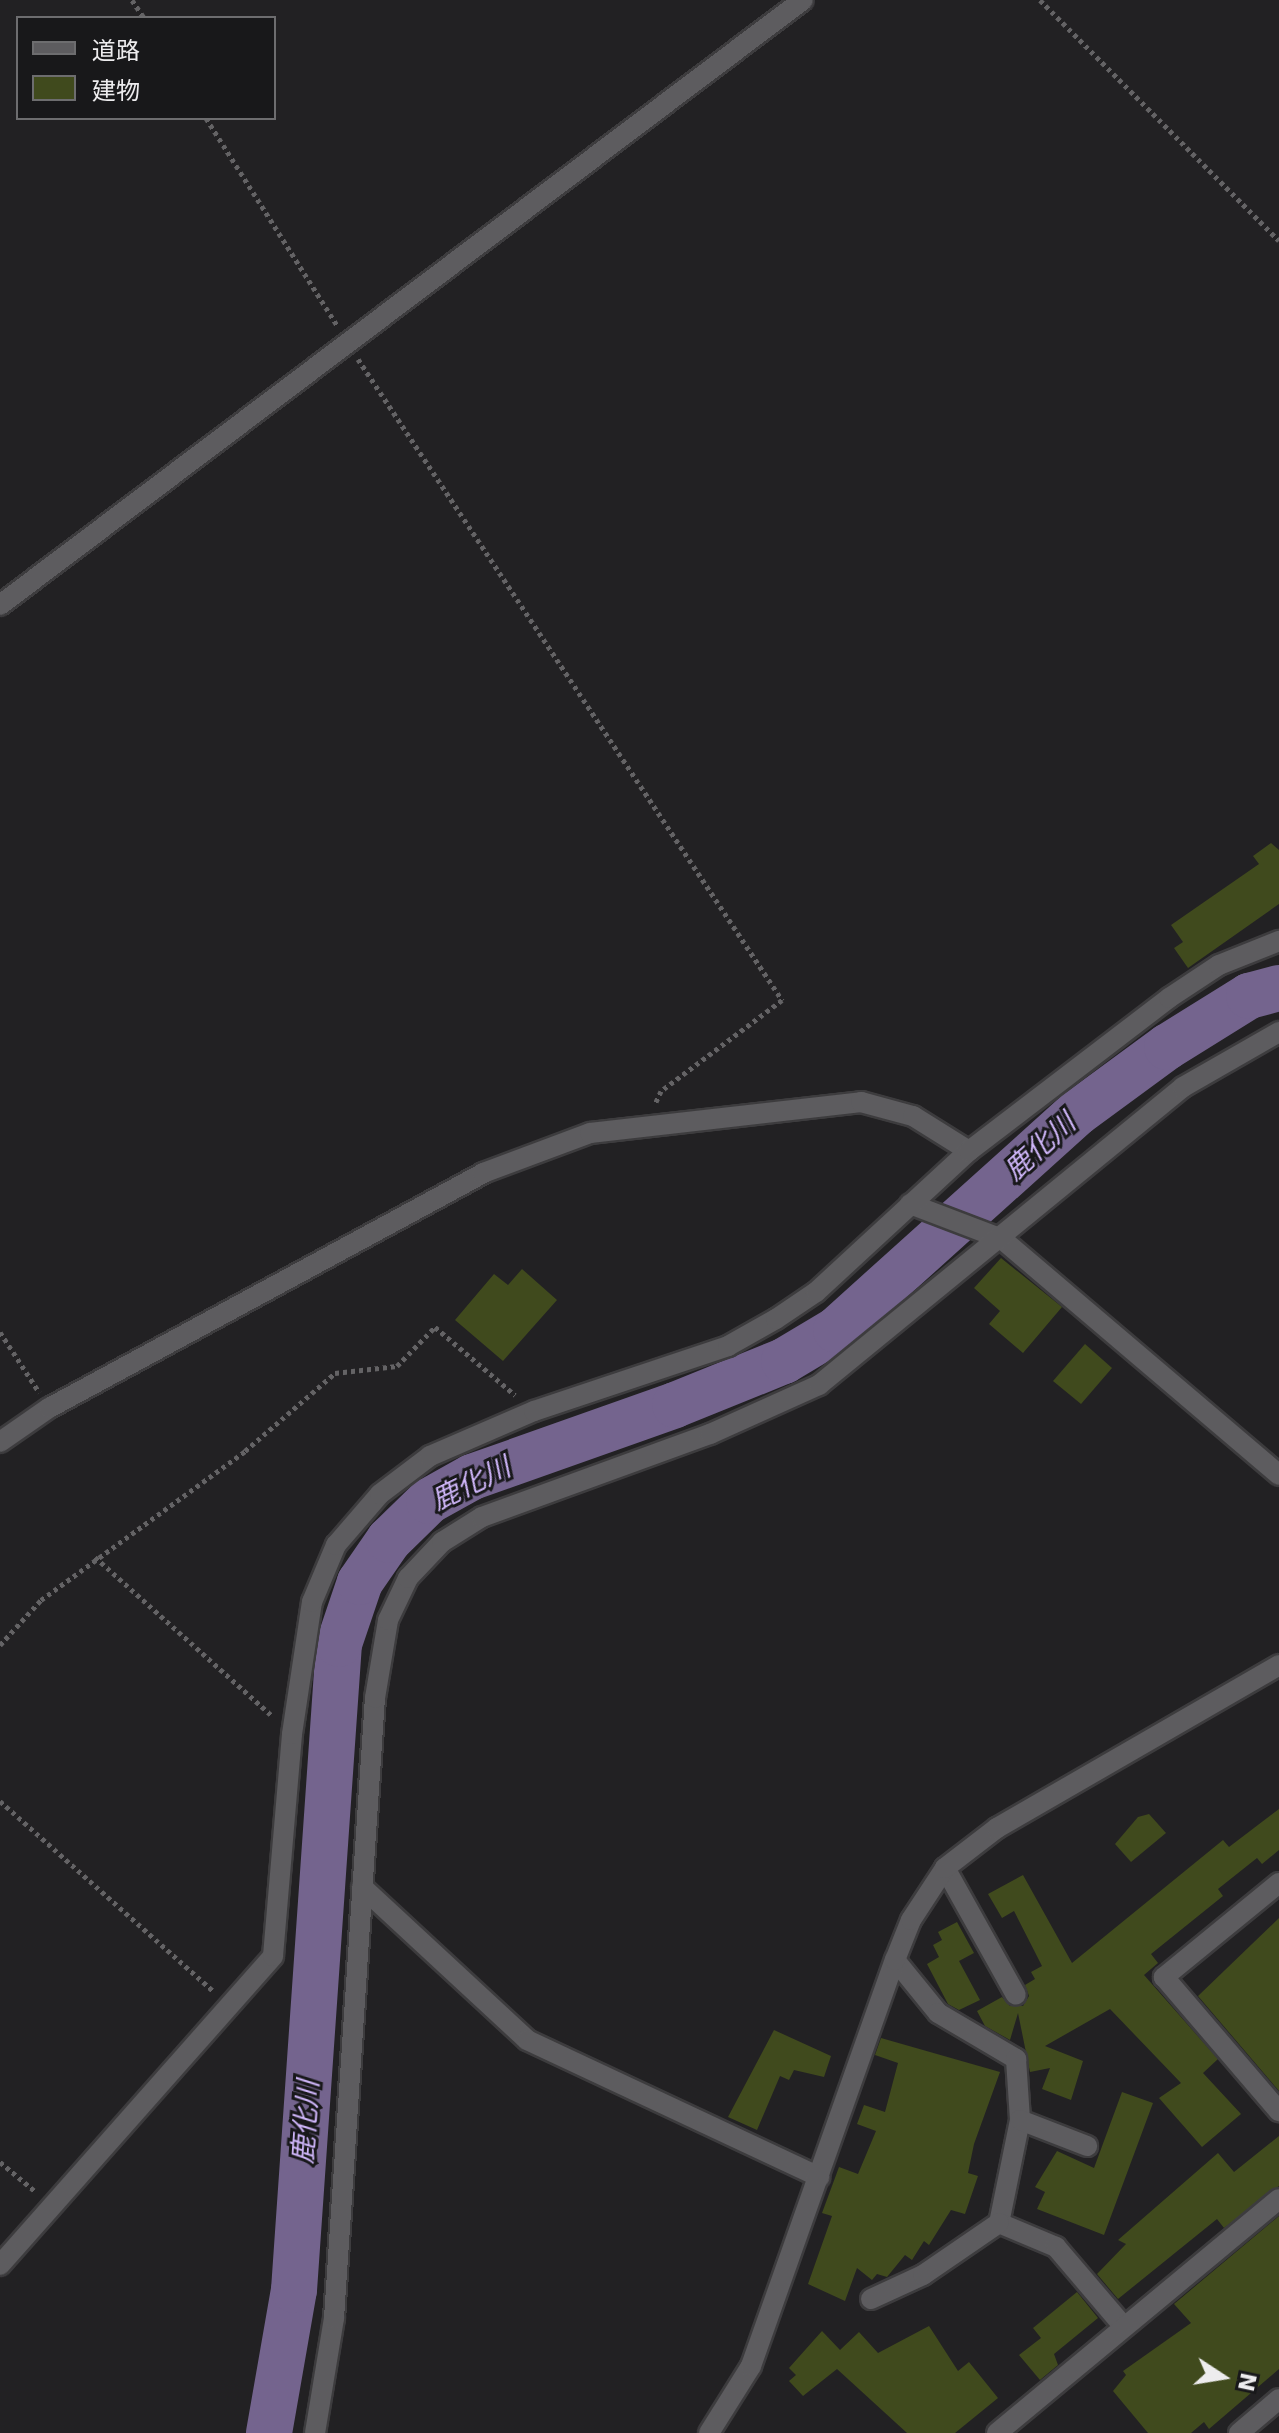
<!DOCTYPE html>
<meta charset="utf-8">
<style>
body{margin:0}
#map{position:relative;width:1279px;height:2433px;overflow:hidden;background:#222123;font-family:"DejaVu Sans","Noto Sans JP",sans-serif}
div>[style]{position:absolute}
.river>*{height:46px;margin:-23px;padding:0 23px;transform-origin:23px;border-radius:23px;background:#74648e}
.building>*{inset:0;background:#404a1d}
.path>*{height:5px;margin-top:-2.5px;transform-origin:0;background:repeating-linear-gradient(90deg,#646365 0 4px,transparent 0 8px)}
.roads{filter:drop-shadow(2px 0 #3d3c3e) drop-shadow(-2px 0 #3d3c3e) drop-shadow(0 2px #3d3c3e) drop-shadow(0 -2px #3d3c3e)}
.minor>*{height:20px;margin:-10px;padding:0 10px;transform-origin:10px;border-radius:10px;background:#5d5c5f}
span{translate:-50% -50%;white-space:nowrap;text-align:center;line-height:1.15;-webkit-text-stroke:6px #18181a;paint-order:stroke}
.water-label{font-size:28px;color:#d0b7fb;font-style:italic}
.legend{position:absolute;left:16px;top:16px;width:260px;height:104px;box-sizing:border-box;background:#18181a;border:2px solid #6d6d6f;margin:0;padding:10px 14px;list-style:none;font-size:24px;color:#edecee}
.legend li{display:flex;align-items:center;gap:16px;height:40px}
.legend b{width:40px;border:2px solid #6d6d6f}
.north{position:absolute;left:1183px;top:2337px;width:80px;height:80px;-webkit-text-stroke:6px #18181a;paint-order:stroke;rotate:102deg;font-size:22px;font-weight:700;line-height:32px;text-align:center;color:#edecee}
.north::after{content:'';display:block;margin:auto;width:28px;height:36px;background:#edecee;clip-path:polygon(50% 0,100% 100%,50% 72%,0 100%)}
</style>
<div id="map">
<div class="river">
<div style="left:269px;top:2433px;width:145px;rotate:-80.1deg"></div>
<div style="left:294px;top:2290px;width:648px;rotate:-86.02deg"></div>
<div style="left:339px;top:1644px;width:65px;rotate:-71.3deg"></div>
<div style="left:360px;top:1582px;width:51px;rotate:-55.4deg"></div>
<div style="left:389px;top:1540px;width:56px;rotate:-44.3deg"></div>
<div style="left:429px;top:1501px;width:49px;rotate:-29.2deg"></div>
<div style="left:472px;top:1477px;width:215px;rotate:-19.5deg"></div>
<div style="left:675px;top:1405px;width:118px;rotate:-22deg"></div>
<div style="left:784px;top:1361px;width:61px;rotate:-30.8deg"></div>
<div style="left:836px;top:1330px;width:324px;rotate:-42deg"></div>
<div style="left:1077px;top:1113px;width:112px;rotate:-36.3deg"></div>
<div style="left:1167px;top:1047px;width:97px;rotate:-31.9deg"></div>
<div style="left:1249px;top:996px;width:31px;rotate:-15deg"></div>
</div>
<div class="building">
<div style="clip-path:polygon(1271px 843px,1279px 850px,1279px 904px,1188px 968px,1174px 948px,1183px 942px,1171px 925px,1259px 864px,1253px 856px)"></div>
<div style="clip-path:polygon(1001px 1258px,1062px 1307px,1023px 1353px,989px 1324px,1000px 1311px,974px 1288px)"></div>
<div style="clip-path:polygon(522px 1269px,557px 1300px,503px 1361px,455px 1320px,494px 1274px,508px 1285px)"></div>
<div style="clip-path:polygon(1085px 1344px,1112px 1368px,1081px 1404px,1053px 1381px)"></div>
<div style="clip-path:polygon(1279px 1809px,1279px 1850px,1262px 1864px,1257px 1858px,1218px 1889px,1223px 1896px,1151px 1954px,1158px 1963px,1144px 1975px,1218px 2059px,1203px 2073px,1241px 2114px,1202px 2147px,1159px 2098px,1181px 2083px,1110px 2009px,1045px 2046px,1083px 2061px,1071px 2100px,1042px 2089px,1050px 2068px,1030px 2072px,1018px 2013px,1010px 2040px,985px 2026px,977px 2011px,1002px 1997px,1010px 2006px,1023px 2006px,1029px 1996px,1025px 1985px,1035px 1979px,1031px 1972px,1042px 1966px,1014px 1911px,1002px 1918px,988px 1894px,1023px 1875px,1072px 1963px,1223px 1840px,1229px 1847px)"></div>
<div style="clip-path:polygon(1149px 1814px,1166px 1833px,1131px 1862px,1115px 1844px,1138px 1817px)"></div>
<div style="clip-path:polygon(1279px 1918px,1279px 2091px,1198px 1996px)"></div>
<div style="clip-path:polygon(957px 1922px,974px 1953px,959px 1961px,980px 2000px,959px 2010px,948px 2004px,927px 1964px,939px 1957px,933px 1945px,942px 1940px,938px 1932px)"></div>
<div style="clip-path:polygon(774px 2030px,831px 2056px,824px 2077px,794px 2070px,789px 2080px,780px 2076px,757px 2130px,728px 2117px)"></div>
<div style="clip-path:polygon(881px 2038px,1000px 2072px,974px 2144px,968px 2173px,978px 2176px,965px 2214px,951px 2210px,929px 2245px,924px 2241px,912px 2260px,905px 2255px,887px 2277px,877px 2274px,872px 2280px,857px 2268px,845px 2301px,808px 2284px,832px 2216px,822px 2213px,839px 2167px,858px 2174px,876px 2131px,857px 2124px,864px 2105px,885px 2112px,898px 2063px,875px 2055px)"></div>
<div style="clip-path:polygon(1122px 2092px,1153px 2103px,1104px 2235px,1037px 2209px,1045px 2192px,1035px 2187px,1057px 2151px,1094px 2168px)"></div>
<div style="clip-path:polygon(1279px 2136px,1279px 2186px,1224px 2228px,1217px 2219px,1118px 2299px,1097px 2274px,1126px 2244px,1118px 2240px,1218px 2153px,1234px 2172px)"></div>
<div style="clip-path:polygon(1279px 2216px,1279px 2369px,1209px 2429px,1204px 2422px,1191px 2433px,1148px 2433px,1113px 2391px,1126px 2375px,1123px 2371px,1191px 2323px,1174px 2304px)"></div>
<div style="clip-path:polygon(1077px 2292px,1098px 2318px,1054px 2354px,1058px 2365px,1040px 2380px,1019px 2355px,1041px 2338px,1033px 2328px)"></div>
<div style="clip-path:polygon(929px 2326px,958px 2371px,969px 2362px,998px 2398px,955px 2433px,907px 2433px,837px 2369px,803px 2396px,789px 2381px,796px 2375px,789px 2368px,822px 2331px,840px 2350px,859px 2332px,878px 2353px)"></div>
</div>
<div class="path">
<div style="left:132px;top:0;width:22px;rotate:56deg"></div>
<div style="left:1040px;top:0;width:339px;rotate:45.2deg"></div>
<div style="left:206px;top:118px;width:247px;rotate:57.7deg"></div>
<div style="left:358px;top:359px;width:769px;rotate:56.52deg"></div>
<div style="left:782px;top:1000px;width:151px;rotate:143.1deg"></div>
<div style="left:661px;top:1091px;width:14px;rotate:115deg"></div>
<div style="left:0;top:1332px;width:72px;rotate:57deg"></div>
<div style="left:95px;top:1557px;width:238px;rotate:41.9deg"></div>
<div style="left:0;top:1645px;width:61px;rotate:-47.7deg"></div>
<div style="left:41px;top:1600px;width:253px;rotate:-36.1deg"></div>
<div style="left:245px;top:1451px;width:119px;rotate:-40.9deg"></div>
<div style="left:335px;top:1373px;width:62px;rotate:-6.4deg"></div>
<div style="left:397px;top:1366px;width:54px;rotate:-45.7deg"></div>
<div style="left:435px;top:1327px;width:105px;rotate:40.4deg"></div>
<div style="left:0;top:1801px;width:285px;rotate:41.7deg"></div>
<div style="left:0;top:2162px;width:47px;rotate:39.8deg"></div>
</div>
<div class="roads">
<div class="minor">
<div style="left:0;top:605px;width:1005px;rotate:-37deg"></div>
<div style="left:910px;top:1204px;width:98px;rotate:20.8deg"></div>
<div style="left:1002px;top:1239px;width:364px;rotate:40.4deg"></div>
<div style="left:0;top:1442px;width:60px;rotate:-34.8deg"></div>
<div style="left:49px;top:1408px;width:494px;rotate:-28.4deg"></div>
<div style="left:483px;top:1173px;width:114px;rotate:-20.5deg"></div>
<div style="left:590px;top:1133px;width:273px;rotate:-6.5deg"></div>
<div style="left:861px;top:1102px;width:54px;rotate:15.1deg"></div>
<div style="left:913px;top:1116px;width:66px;rotate:32deg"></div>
<div style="left:945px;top:1868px;width:145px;rotate:60.8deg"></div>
<div style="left:1279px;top:1883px;width:149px;rotate:140.7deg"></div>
<div style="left:1164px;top:1977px;width:177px;rotate:49.4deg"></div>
<div style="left:362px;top:1887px;width:225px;rotate:42.8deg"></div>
<div style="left:527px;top:2040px;width:323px;rotate:25.1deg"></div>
<div style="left:895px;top:1960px;width:68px;rotate:50.9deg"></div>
<div style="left:938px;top:2013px;width:91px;rotate:30.5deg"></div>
<div style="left:1016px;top:2059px;width:61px;rotate:86.2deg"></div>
<div style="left:1020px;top:2120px;width:105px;rotate:101.5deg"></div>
<div style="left:999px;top:2223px;width:62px;rotate:22.8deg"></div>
<div style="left:1056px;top:2247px;width:105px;rotate:49.6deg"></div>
<div style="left:1020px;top:2120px;width:72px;rotate:21.2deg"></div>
<div style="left:0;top:2265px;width:412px;rotate:-48.5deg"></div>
<div style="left:273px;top:1956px;width:223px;rotate:-85.1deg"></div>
<div style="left:292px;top:1734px;width:134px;rotate:-81.4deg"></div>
<div style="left:312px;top:1602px;width:62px;rotate:-67.2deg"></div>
<div style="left:336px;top:1545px;width:67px;rotate:-49.2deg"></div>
<div style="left:380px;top:1494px;width:63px;rotate:-37.2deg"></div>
<div style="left:430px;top:1456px;width:113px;rotate:-23.4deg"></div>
<div style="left:534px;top:1411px;width:205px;rotate:-18.5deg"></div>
<div style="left:728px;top:1346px;width:55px;rotate:-29.4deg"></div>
<div style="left:776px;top:1319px;width:48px;rotate:-34deg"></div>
<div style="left:816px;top:1292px;width:208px;rotate:-42.7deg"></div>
<div style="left:969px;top:1151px;width:252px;rotate:-37.4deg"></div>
<div style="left:1169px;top:998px;width:60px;rotate:-33.4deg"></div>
<div style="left:1219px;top:965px;width:65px;rotate:-21.8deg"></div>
<div style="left:871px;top:2299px;width:57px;rotate:-24.8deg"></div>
<div style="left:923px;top:2275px;width:92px;rotate:-34.4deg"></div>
<div style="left:315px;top:2433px;width:117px;rotate:-80.6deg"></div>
<div style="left:334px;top:2318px;width:621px;rotate:-86.22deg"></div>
<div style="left:375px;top:1698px;width:79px;rotate:-80.5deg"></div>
<div style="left:388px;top:1620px;width:47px;rotate:-64.5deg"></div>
<div style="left:408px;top:1578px;width:50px;rotate:-46.6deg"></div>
<div style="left:442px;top:1542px;width:47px;rotate:-32deg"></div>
<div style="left:482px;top:1517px;width:243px;rotate:-20deg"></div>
<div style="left:710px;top:1434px;width:120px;rotate:-24.2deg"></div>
<div style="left:819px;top:1385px;width:470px;rotate:-39.3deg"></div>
<div style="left:1183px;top:1087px;width:111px;rotate:-29.8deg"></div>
<div style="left:709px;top:2433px;width:79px;rotate:-57.9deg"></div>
<div style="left:751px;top:2366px;width:431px;rotate:-70.5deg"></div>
<div style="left:895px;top:1960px;width:43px;rotate:-68.2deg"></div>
<div style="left:911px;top:1920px;width:62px;rotate:-56.8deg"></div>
<div style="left:945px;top:1868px;width:66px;rotate:-37.6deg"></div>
<div style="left:997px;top:1828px;width:326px;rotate:-30deg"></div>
<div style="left:997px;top:2433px;width:366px;rotate:-39.7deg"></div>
<div style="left:1239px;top:2433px;width:52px;rotate:-40.4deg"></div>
</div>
</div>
<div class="water-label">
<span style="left:1040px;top:1147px;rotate:-42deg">鹿化川</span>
<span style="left:471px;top:1484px;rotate:-26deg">鹿化川</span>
<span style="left:306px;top:2122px;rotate:-86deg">鹿化川</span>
</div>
<ul class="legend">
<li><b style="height:10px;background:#5d5c5f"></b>道路</li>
<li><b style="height:22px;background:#404a1d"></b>建物</li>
</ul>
<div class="north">N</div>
</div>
